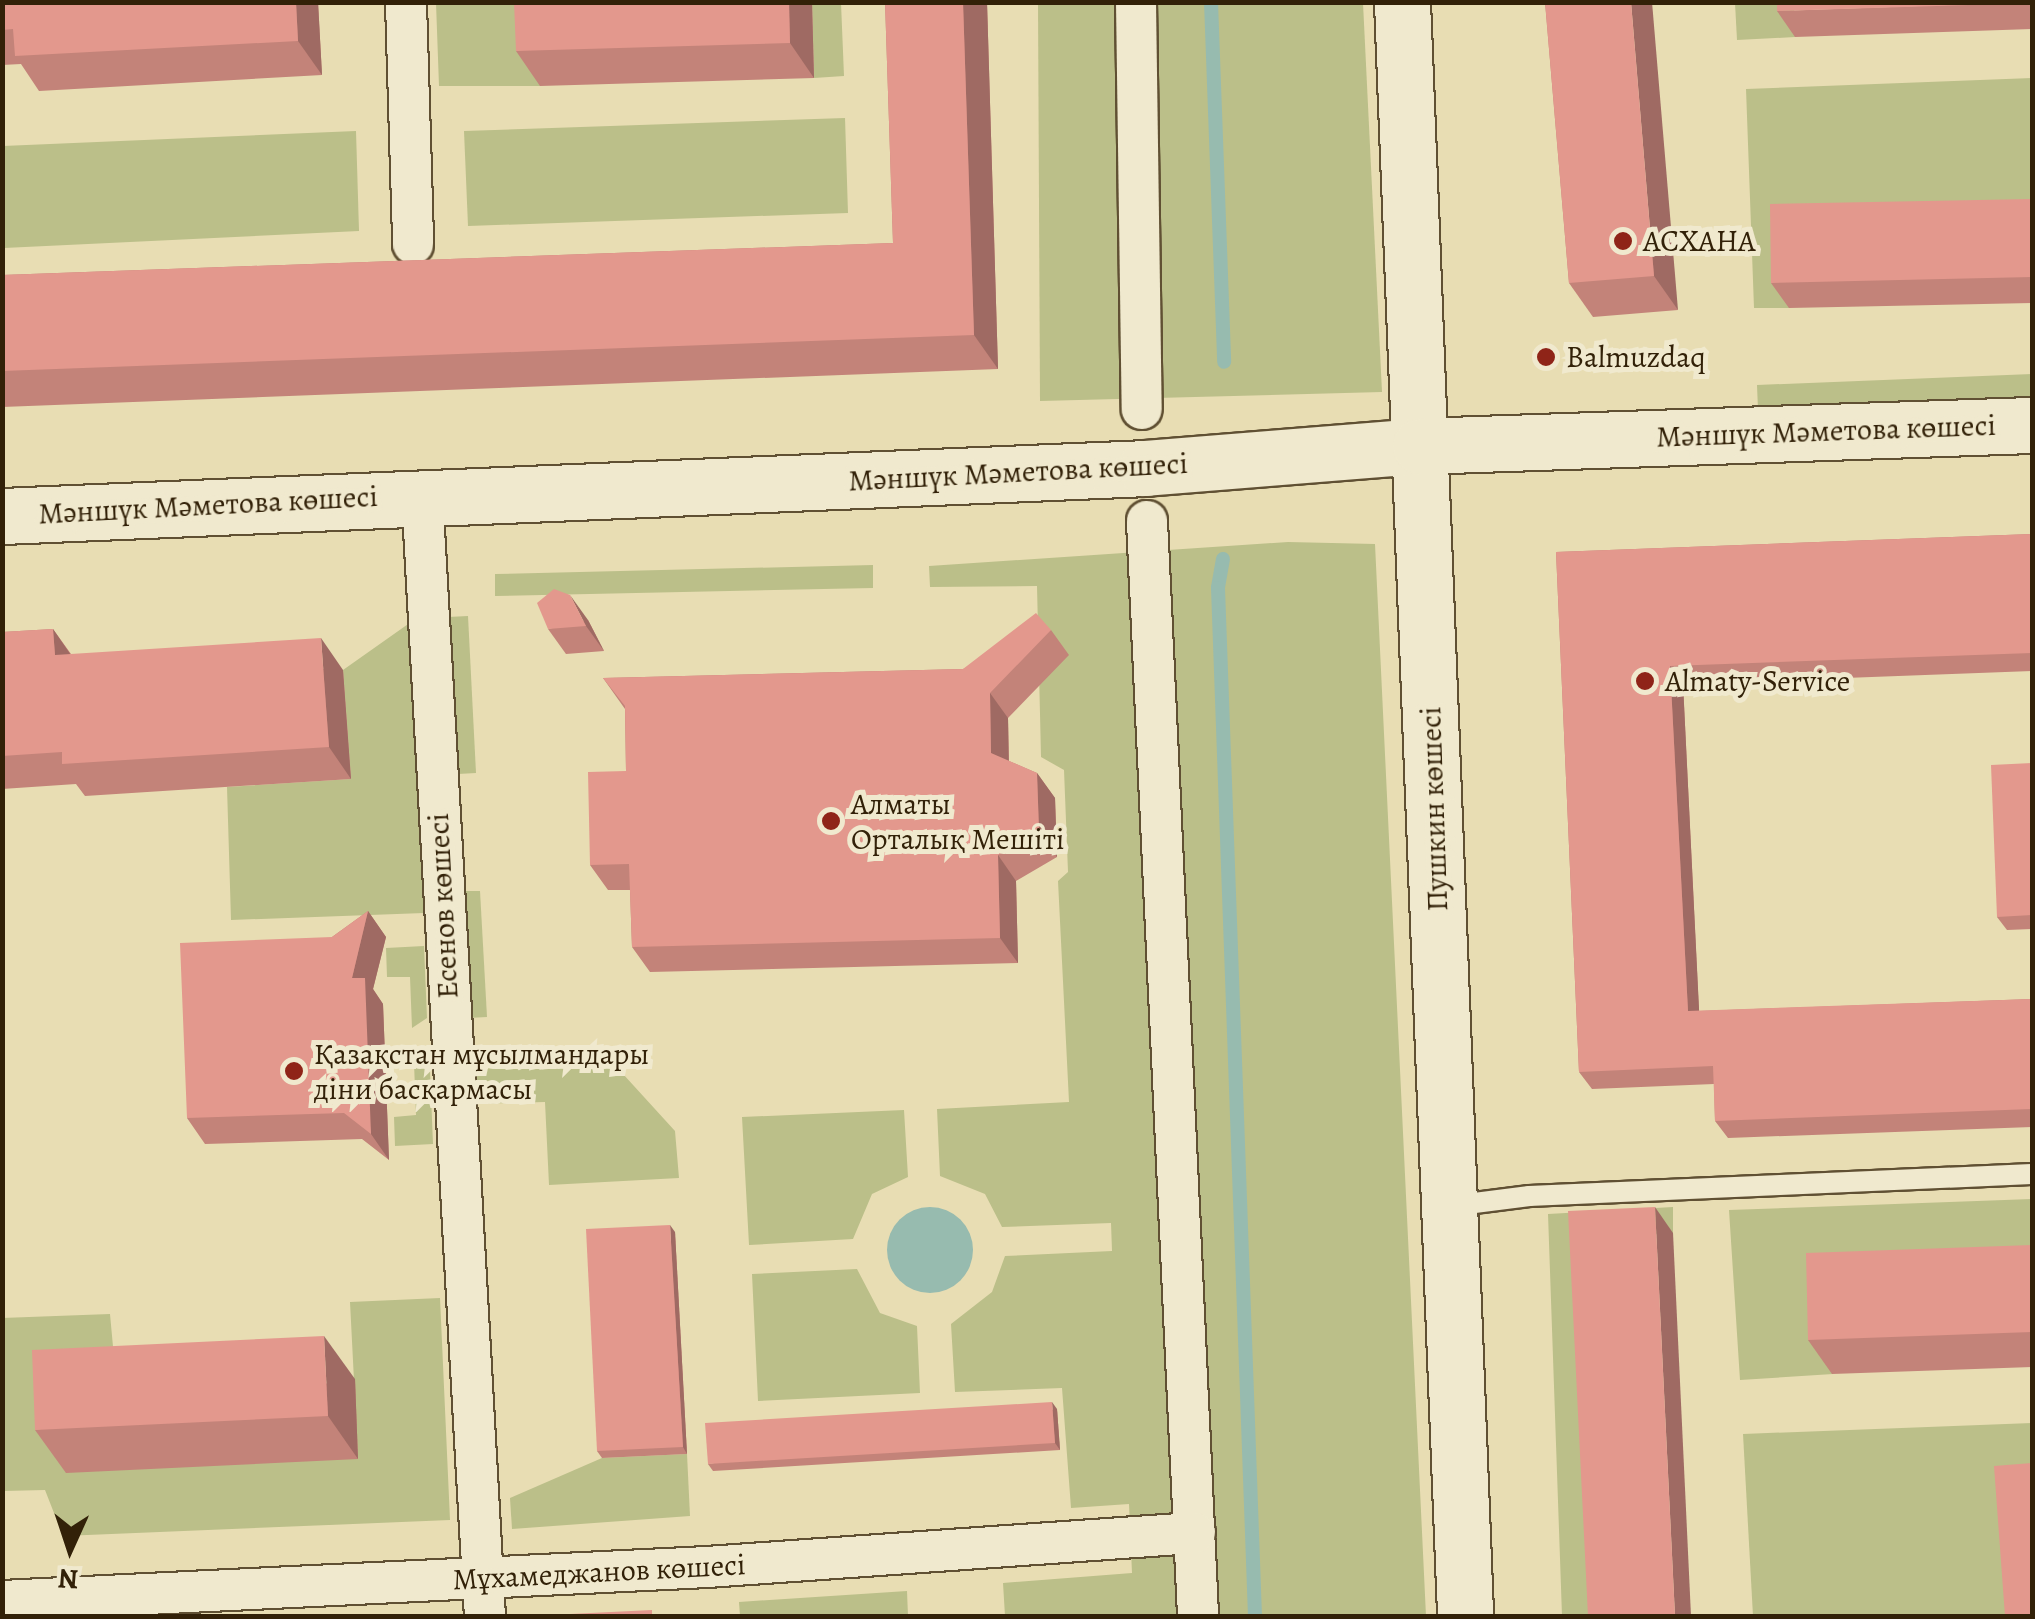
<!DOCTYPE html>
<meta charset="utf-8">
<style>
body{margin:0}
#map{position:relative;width:2035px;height:1619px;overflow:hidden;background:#e8ddb3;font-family:Alegreya,serif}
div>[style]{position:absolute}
.green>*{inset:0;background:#bbbf89}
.water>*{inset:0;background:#97bbaf}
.round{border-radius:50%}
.stream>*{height:14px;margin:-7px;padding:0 7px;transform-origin:7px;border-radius:7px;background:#97bbaf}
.roads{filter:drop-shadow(2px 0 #605033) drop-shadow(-2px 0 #605033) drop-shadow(0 2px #605033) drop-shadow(0 -2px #605033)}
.lane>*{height:20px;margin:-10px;padding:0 10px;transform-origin:10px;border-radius:10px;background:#f0e9ce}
.street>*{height:40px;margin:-20px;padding:0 20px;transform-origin:20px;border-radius:20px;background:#f0e9ce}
.secondary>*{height:55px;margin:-27.5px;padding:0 27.5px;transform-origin:27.5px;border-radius:27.5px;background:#f0e9ce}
.wall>*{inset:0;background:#c38379}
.shaded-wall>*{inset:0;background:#9f6a63}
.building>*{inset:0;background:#e3988d}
.dots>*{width:28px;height:28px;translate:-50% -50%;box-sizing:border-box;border:5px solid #f0e9ce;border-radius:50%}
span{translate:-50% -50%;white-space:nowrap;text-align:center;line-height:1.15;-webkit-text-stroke:10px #f0e9ce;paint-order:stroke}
.poi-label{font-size:30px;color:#322108}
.left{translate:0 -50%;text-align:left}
.street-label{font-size:30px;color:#322108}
.frame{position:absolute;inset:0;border:5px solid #322108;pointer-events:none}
.north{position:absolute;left:20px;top:1499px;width:100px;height:100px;-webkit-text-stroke:8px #f0e9ce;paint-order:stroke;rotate:183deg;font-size:28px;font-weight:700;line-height:40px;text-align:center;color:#322108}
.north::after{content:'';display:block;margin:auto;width:35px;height:45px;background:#322108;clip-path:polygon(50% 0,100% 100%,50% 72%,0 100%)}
</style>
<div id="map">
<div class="green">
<div style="clip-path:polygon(436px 3px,708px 3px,538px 8px,540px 86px,439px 86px)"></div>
<div style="clip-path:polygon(812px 3px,841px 3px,844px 76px,814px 78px)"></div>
<div style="clip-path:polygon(1038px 3px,1363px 3px,1382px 392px,1040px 401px)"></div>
<div style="clip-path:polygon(1735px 3px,1794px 3px,1795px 37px,1737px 40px)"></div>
<div style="clip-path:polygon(2032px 78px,2032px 225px,1788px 231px,1789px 308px,1754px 308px,1746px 89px)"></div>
<div style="clip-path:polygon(845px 118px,848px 213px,468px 226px,464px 131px)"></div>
<div style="clip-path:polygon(356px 131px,359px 231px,4px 248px,3px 146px)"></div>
<div style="clip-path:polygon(2032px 374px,2032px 401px,1758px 410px,1757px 385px)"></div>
<div style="clip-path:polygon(1288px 542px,1375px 544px,1426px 1616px,1005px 1616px,1003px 1583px,1132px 1573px,1129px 1504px,1071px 1508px,1062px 1388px,955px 1392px,951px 1324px,992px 1292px,1005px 1256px,1112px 1251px,1111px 1223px,1002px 1227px,985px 1194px,940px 1176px,937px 1109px,1069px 1102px,1058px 881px,1068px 872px,1064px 770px,1041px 757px,1037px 586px,930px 587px,929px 566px)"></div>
<div style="clip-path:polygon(873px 565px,873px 588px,495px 596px,495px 574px)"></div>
<div style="clip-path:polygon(468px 616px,476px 773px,458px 774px,448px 617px)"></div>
<div style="clip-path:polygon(411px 622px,424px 913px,231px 920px,227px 787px,351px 779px,343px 670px)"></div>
<div style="clip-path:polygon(462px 891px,480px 891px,487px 1017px,468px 1018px)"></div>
<div style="clip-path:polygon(424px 946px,427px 1018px,412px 1028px,410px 977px,387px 977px,386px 948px)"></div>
<div style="clip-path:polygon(414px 1063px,430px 1071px,433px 1144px,395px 1146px,394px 1117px,416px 1115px)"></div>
<div style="clip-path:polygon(613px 1063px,675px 1131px,679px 1178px,549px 1185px,545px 1102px,472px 1104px,471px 1069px)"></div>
<div style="clip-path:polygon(904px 1110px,908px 1177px,872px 1194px,853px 1239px,749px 1245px,742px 1117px)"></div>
<div style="clip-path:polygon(2032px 1199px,2032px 1280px,1830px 1288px,1833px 1374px,1740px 1380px,1729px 1210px)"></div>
<div style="clip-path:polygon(1673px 1207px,1673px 1233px,1587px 1237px,1605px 1616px,1562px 1616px,1548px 1214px)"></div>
<div style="clip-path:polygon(857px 1269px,880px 1313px,917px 1326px,920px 1393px,758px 1401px,752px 1274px)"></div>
<div style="clip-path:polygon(440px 1298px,450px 1520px,63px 1536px,45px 1490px,3px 1491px,2px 1318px,110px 1314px,117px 1390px,358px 1459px,350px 1302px)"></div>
<div style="clip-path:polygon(2032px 1423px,2032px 1471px,2009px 1616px,1753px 1616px,1743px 1434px)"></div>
<div style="clip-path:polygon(687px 1454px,690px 1516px,512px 1529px,510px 1498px,602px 1458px)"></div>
<div style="clip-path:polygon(907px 1591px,908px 1616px,740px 1616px,739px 1602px)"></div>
</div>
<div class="water">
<div class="round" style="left:887px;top:1207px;width:86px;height:86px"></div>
</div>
<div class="stream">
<div style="left:1211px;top:2px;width:360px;rotate:87.9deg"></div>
<div style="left:1223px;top:559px;width:29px;rotate:100deg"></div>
<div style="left:1218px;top:588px;width:1029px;rotate:87.94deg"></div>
</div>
<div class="roads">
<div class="lane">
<div style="left:1451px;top:1206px;width:79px;rotate:-7.3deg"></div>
<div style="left:1529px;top:1196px;width:503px;rotate:-2.5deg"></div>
</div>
<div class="street">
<div style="left:406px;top:2px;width:242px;rotate:88.3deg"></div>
<div style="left:1136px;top:2px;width:407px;rotate:89.2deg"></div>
<div style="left:422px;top:494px;width:1124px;rotate:86.79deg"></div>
<div style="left:1147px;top:521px;width:1096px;rotate:87.33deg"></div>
<div style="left:2px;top:1601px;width:706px;rotate:-2.76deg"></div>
<div style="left:707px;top:1567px;width:489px;rotate:-4deg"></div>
</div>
<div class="secondary">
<div style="left:1402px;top:2px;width:1615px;rotate:87.76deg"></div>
<div style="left:2px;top:516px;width:1144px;rotate:-2.4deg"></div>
<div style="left:1145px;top:468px;width:276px;rotate:-4.6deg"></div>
<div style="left:1420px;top:446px;width:612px;rotate:-1.97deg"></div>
</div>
</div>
<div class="wall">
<div style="clip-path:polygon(2px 2px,318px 2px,322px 75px,39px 91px,21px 64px,2px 65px)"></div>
<div style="clip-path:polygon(812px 2px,814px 78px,540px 86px,516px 51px)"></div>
<div style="clip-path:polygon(885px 2px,987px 2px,998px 369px,2px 407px,2px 275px,893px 243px)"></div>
<div style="clip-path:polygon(1545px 2px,1678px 310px,1593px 317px,1569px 283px)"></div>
<div style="clip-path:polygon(2032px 2px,2032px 29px,1795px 37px,1777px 11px)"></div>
<div style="clip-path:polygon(2032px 199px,2032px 303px,1789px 308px,1771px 283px)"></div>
<div style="clip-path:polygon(2032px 534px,2032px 671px,1683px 684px,1699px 1011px,2032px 999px,2032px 1127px,1728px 1138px,1715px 1121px,1714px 1084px,1592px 1089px,1579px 1072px,1556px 552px)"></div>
<div style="clip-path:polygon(588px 620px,604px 651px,566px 654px,548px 629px)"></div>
<div style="clip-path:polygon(53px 629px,71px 654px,343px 670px,351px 779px,85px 796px,76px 784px,2px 789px,2px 632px)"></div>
<div style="clip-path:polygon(1051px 630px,1069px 655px,1008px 718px,1009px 761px,1037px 773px,1055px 798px,1057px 857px,1016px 881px,1018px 963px,650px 972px,632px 947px,630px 890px,608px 890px,590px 865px,626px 771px,625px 709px,603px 678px,963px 669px)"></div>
<div style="clip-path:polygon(2032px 763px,2032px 929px,2007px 930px,1997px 917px)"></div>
<div style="clip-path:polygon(368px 911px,386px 937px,373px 989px,383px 1004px,389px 1160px,362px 1139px,205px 1144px,187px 1118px,332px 937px)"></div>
<div style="clip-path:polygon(675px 1232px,687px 1454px,602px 1458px,597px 1451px)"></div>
<div style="clip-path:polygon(2032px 1245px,2032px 1367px,1832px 1374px,1808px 1340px)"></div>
<div style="clip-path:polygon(355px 1379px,358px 1459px,66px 1473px,35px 1430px)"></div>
<div style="clip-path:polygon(1057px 1409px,1060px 1450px,713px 1471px,708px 1464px)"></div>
</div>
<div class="shaded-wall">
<div style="clip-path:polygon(296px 2px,318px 2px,322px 75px,298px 41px)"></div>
<div style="clip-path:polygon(789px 2px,812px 2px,814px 78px,790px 43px)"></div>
<div style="clip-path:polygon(963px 2px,987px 2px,998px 369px,974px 335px)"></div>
<div style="clip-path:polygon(1631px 2px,1652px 2px,1678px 310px,1654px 276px)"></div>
<div style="clip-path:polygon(570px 595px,588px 620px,604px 651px,586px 626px)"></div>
<div style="clip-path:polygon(53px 629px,75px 661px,55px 655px)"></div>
<div style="clip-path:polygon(321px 638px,343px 670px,351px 779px,329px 747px)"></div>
<div style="clip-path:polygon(1670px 666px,1683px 684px,1700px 1029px,1688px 1011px)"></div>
<div style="clip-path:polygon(990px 693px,1008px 718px,1009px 779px,991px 753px)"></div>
<div style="clip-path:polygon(1037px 773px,1055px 798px,1057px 857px,1039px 831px)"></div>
<div style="clip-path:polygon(998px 855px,1016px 881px,1018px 963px,1000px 938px)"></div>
<div style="clip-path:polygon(368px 911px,386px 937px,373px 989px,383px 1004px,389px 1160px,371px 1134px,352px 978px)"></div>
<div style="clip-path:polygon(1655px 1207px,1673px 1233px,1691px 1616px,1675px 1616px)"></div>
<div style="clip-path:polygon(670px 1225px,675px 1232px,687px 1454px,683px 1447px)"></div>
<div style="clip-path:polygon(324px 1336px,355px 1379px,358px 1459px,328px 1416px)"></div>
<div style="clip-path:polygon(1052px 1402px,1057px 1409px,1060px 1450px,1055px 1443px)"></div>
</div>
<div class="building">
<div style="clip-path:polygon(2px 2px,296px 2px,298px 41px,15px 56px,13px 29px,2px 30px)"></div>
<div style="clip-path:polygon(514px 2px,789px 2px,790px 43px,516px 51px)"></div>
<div style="clip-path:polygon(885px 2px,963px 2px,974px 335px,2px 371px,2px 275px,893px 243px)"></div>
<div style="clip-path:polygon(1545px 2px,1631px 2px,1654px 276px,1569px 283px)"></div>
<div style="clip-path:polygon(1777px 2px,2032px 2px,2032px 3px,1777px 11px)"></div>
<div style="clip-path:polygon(2032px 199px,2032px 277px,1771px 283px,1770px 204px)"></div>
<div style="clip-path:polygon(2032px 534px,2032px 653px,1670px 666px,1688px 1011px,2032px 999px,2032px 1109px,1715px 1121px,1713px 1066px,1579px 1072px,1556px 552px)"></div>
<div style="clip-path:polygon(554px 589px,570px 595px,586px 626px,548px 629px,537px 603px)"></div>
<div style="clip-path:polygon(1036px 613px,1051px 630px,990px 693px,991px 753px,1037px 773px,1039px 831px,998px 855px,1000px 938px,632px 947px,629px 864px,590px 865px,588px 772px,626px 771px,625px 706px,603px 678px,963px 669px)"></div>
<div style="clip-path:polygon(53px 629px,55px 655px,321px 638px,329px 747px,62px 764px,62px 752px,2px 756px,2px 632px)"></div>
<div style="clip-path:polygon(2032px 763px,2032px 915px,1997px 917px,1991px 765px)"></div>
<div style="clip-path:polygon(368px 911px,352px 978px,365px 978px,371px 1134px,344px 1113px,187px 1118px,180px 943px,332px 937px)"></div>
<div style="clip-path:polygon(1655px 1207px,1675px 1616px,1588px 1616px,1568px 1211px)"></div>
<div style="clip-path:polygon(670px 1225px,683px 1447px,597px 1451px,586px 1229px)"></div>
<div style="clip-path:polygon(2032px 1245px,2032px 1332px,1808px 1340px,1806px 1253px)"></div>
<div style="clip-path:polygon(324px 1336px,328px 1416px,35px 1430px,32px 1350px)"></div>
<div style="clip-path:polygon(1052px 1402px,1055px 1443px,708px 1464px,705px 1423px)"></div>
<div style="clip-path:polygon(2032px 1463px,2032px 1616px,2005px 1616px,1994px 1466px)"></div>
<div style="clip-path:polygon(652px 1610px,652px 1616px,570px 1616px,570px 1614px)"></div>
<div style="clip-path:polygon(1096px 1614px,1096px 1616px,1059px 1616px)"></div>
</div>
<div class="dots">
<div style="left:1623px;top:241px;background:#8f2418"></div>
<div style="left:1546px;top:357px;background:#8f2418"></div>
<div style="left:1645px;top:681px;background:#8f2418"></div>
<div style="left:831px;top:821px;background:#8f2418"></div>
<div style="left:294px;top:1071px;background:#8f2418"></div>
</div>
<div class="poi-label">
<span class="left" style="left:1643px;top:241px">ACXAHA</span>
<span class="left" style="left:1566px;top:357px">Balmuzdaq</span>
<span class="left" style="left:1665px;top:681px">Almaty-Service</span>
<span class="left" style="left:851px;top:821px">Алматы<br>Орталық Мешіті</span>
<span class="left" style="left:314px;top:1071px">Қазақстан мұсылмандары<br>діни басқармасы</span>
</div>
<div class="street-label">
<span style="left:1826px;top:431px;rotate:-2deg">Мәншүк Мәметова көшесі</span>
<span style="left:1018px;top:472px;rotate:-3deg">Мәншүк Мәметова көшесі</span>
<span style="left:208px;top:505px;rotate:-3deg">Мәншүк Мәметова көшесі</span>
<span style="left:1434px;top:809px;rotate:-92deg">Пушкин көшесі</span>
<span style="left:443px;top:906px;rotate:-93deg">Есенов көшесі</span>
<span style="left:599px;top:1572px;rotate:-3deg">Мұхамеджанов көшесі</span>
</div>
<div class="frame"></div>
<div class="north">N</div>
</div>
